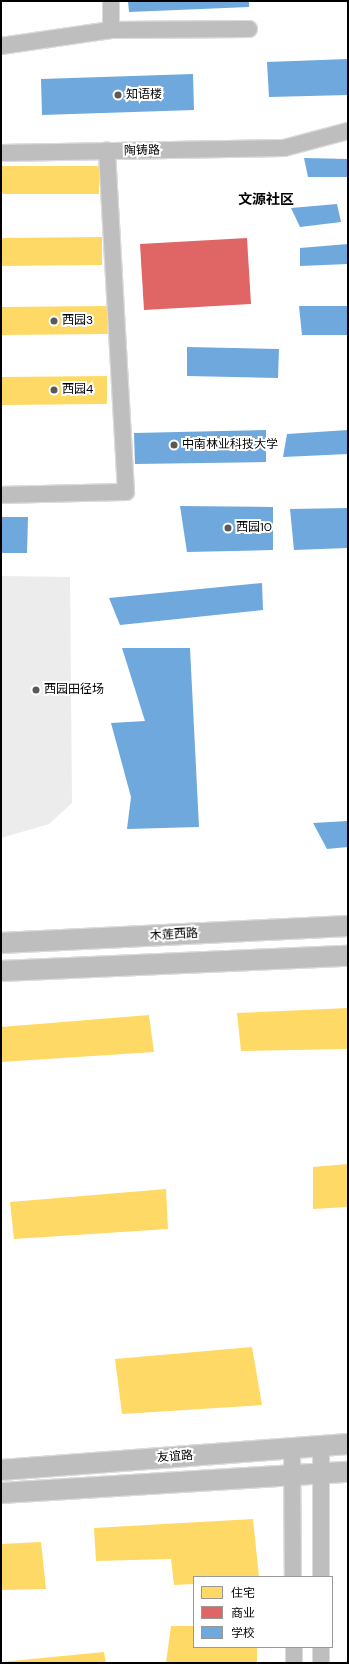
<!DOCTYPE html>
<meta charset="utf-8">
<style>
body{margin:0}
#map{position:relative;width:349px;height:1664px;overflow:hidden;background:#fff;font-family:"DM Sans","Noto Sans SC",sans-serif}
div>[style]{position:absolute}
.green>*{inset:0;background:#ececec}
.homes>*{inset:0;background:#ffd966}
.shops>*{inset:0;background:#e06666}
.schools>*{inset:0;background:#6fa8dc}
.roads{filter:drop-shadow(1px 0 #dbdbdb) drop-shadow(-1px 0 #dbdbdb) drop-shadow(0 1px #dbdbdb) drop-shadow(0 -1px #dbdbdb)}
.minor>*{height:16px;margin:-8px;padding:0 8px;transform-origin:8px;border-radius:8px;background:#bebebe}
.major>*{height:20px;margin:-10px;padding:0 10px;transform-origin:10px;border-radius:10px;background:#bebebe}
.dots>*{width:11px;height:11px;translate:-50% -50%;box-sizing:border-box;border:2px solid #fff;border-radius:50%}
span{translate:-50% -50%;white-space:nowrap;text-align:center;line-height:1.15;-webkit-text-stroke:4px #fff;paint-order:stroke}
.poi-label{font-size:12px;color:#000}
.left{translate:0 -50%;text-align:left}
.street-label{font-size:12px;color:#000}
.quarter-label{font-size:14px;color:#000;font-weight:700}
.frame{position:absolute;inset:0;border:2px solid #000;pointer-events:none}
.legend{position:absolute;left:193px;top:1576px;width:140px;height:72px;box-sizing:border-box;background:#fff;border:1px solid #999;margin:0;padding:5px 7px;list-style:none;font-size:12px;color:#000}
.legend li{display:flex;align-items:center;gap:8px;height:20px}
.legend b{width:20px;border:1px solid #999}
</style>
<div id="map">
<div class="green">
<div style="clip-path:polygon(1px 576px,70px 577px,72px 803px,49px 824px,1px 838px)"></div>
</div>
<div class="homes">
<div style="clip-path:polygon(1px 166px,99px 166px,99px 194px,1px 194px)"></div>
<div style="clip-path:polygon(102px 237px,102px 265px,1px 266px,1px 238px)"></div>
<div style="clip-path:polygon(107px 306px,108px 334px,1px 335px,1px 307px)"></div>
<div style="clip-path:polygon(107px 376px,107px 404px,1px 405px,1px 377px)"></div>
<div style="clip-path:polygon(348px 1008px,348px 1049px,241px 1051px,237px 1013px)"></div>
<div style="clip-path:polygon(149px 1015px,154px 1052px,1px 1062px,1px 1027px)"></div>
<div style="clip-path:polygon(348px 1164px,348px 1207px,313px 1209px,313px 1167px)"></div>
<div style="clip-path:polygon(166px 1189px,168px 1229px,14px 1239px,10px 1202px)"></div>
<div style="clip-path:polygon(252px 1347px,262px 1405px,122px 1414px,115px 1359px)"></div>
<div style="clip-path:polygon(253px 1519px,259px 1577px,194px 1577px,194px 1584px,174px 1585px,171px 1559px,96px 1561px,94px 1528px)"></div>
<div style="clip-path:polygon(41px 1542px,46px 1589px,1px 1590px,1px 1544px)"></div>
<div style="clip-path:polygon(171px 1626px,194px 1626px,194px 1647px,257px 1647px,257px 1663px,166px 1663px)"></div>
<div style="clip-path:polygon(104px 1652px,106px 1663px,1px 1662px)"></div>
</div>
<div class="shops">
<div style="clip-path:polygon(247px 238px,251px 304px,144px 310px,140px 244px)"></div>
</div>
<div class="schools">
<div style="clip-path:polygon(128px 1px,249px 1px,249px 7px,129px 12px)"></div>
<div style="clip-path:polygon(348px 59px,348px 95px,269px 97px,267px 62px)"></div>
<div style="clip-path:polygon(193px 74px,194px 110px,42px 115px,41px 79px)"></div>
<div style="clip-path:polygon(304px 158px,348px 159px,348px 177px,308px 177px)"></div>
<div style="clip-path:polygon(337px 204px,341px 222px,300px 227px,291px 208px)"></div>
<div style="clip-path:polygon(348px 244px,348px 264px,300px 266px,300px 248px)"></div>
<div style="clip-path:polygon(299px 306px,348px 306px,348px 335px,302px 335px)"></div>
<div style="clip-path:polygon(187px 347px,279px 349px,278px 378px,187px 376px)"></div>
<div style="clip-path:polygon(266px 430px,266px 462px,135px 464px,134px 433px)"></div>
<div style="clip-path:polygon(348px 430px,348px 454px,283px 457px,287px 434px)"></div>
<div style="clip-path:polygon(180px 506px,273px 507px,273px 550px,187px 552px)"></div>
<div style="clip-path:polygon(348px 508px,348px 548px,294px 550px,290px 509px)"></div>
<div style="clip-path:polygon(1px 517px,28px 517px,27px 553px,1px 553px)"></div>
<div style="clip-path:polygon(262px 583px,263px 610px,120px 625px,109px 598px)"></div>
<div style="clip-path:polygon(122px 648px,190px 648px,199px 827px,127px 829px,131px 797px,111px 723px,145px 721px)"></div>
<div style="clip-path:polygon(348px 821px,348px 847px,327px 849px,313px 823px)"></div>
</div>
<div class="roads">
<div class="minor">
<div style="left:111px;top:1px;width:29px;rotate:90deg"></div>
<div style="left:1px;top:46px;width:111px;rotate:-8.3deg"></div>
<div style="left:111px;top:30px;width:138px;rotate:-0.4deg"></div>
<div style="left:1px;top:153px;width:283px;rotate:-1deg"></div>
<div style="left:284px;top:148px;width:66px;rotate:-14.9deg"></div>
<div style="left:1px;top:495px;width:125px;rotate:-1.4deg"></div>
<div style="left:126px;top:492px;width:342px;rotate:-93.2deg"></div>
<div style="left:321px;top:1445px;width:132px;rotate:90deg"></div>
<div style="left:292px;top:1448px;width:129px;rotate:89.6deg"></div>
<div style="left:294px;top:1647px;width:16px;rotate:90deg"></div>
<div style="left:321px;top:1647px;width:16px;rotate:90deg"></div>
</div>
<div class="major">
<div style="left:1px;top:943px;width:347px;rotate:-2.8deg"></div>
<div style="left:1px;top:971px;width:347px;rotate:-2.5deg"></div>
<div style="left:1px;top:1470px;width:348px;rotate:-4.3deg"></div>
<div style="left:1px;top:1493px;width:348px;rotate:-3.5deg"></div>
</div>
</div>
<div class="dots">
<div style="left:118px;top:95px;background:#595959"></div>
<div style="left:54px;top:321px;background:#595959"></div>
<div style="left:54px;top:390px;background:#595959"></div>
<div style="left:174px;top:445px;background:#595959"></div>
<div style="left:228px;top:528px;background:#595959"></div>
<div style="left:36px;top:690px;background:#595959"></div>
</div>
<div class="poi-label">
<span class="left" style="left:126px;top:95px">知语楼</span>
<span class="left" style="left:62px;top:321px">西园3</span>
<span class="left" style="left:62px;top:390px">西园4</span>
<span class="left" style="left:182px;top:445px">中南林业科技大学</span>
<span class="left" style="left:236px;top:528px">西园10</span>
<span class="left" style="left:44px;top:690px">西园田径场</span>
</div>
<div class="street-label">
<span style="left:142px;top:151px;rotate:-1deg">陶铸路</span>
<span style="left:174px;top:935px;rotate:-3deg">木莲西路</span>
<span style="left:175px;top:1457px;rotate:-4deg">友谊路</span>
</div>
<div class="quarter-label">
<span style="left:266px;top:199px">文源社区</span>
</div>
<div class="frame"></div>
<ul class="legend">
<li><b style="height:11px;background:#ffd966"></b>住宅</li>
<li><b style="height:11px;background:#e06666"></b>商业</li>
<li><b style="height:11px;background:#6fa8dc"></b>学校</li>
</ul>
</div>
